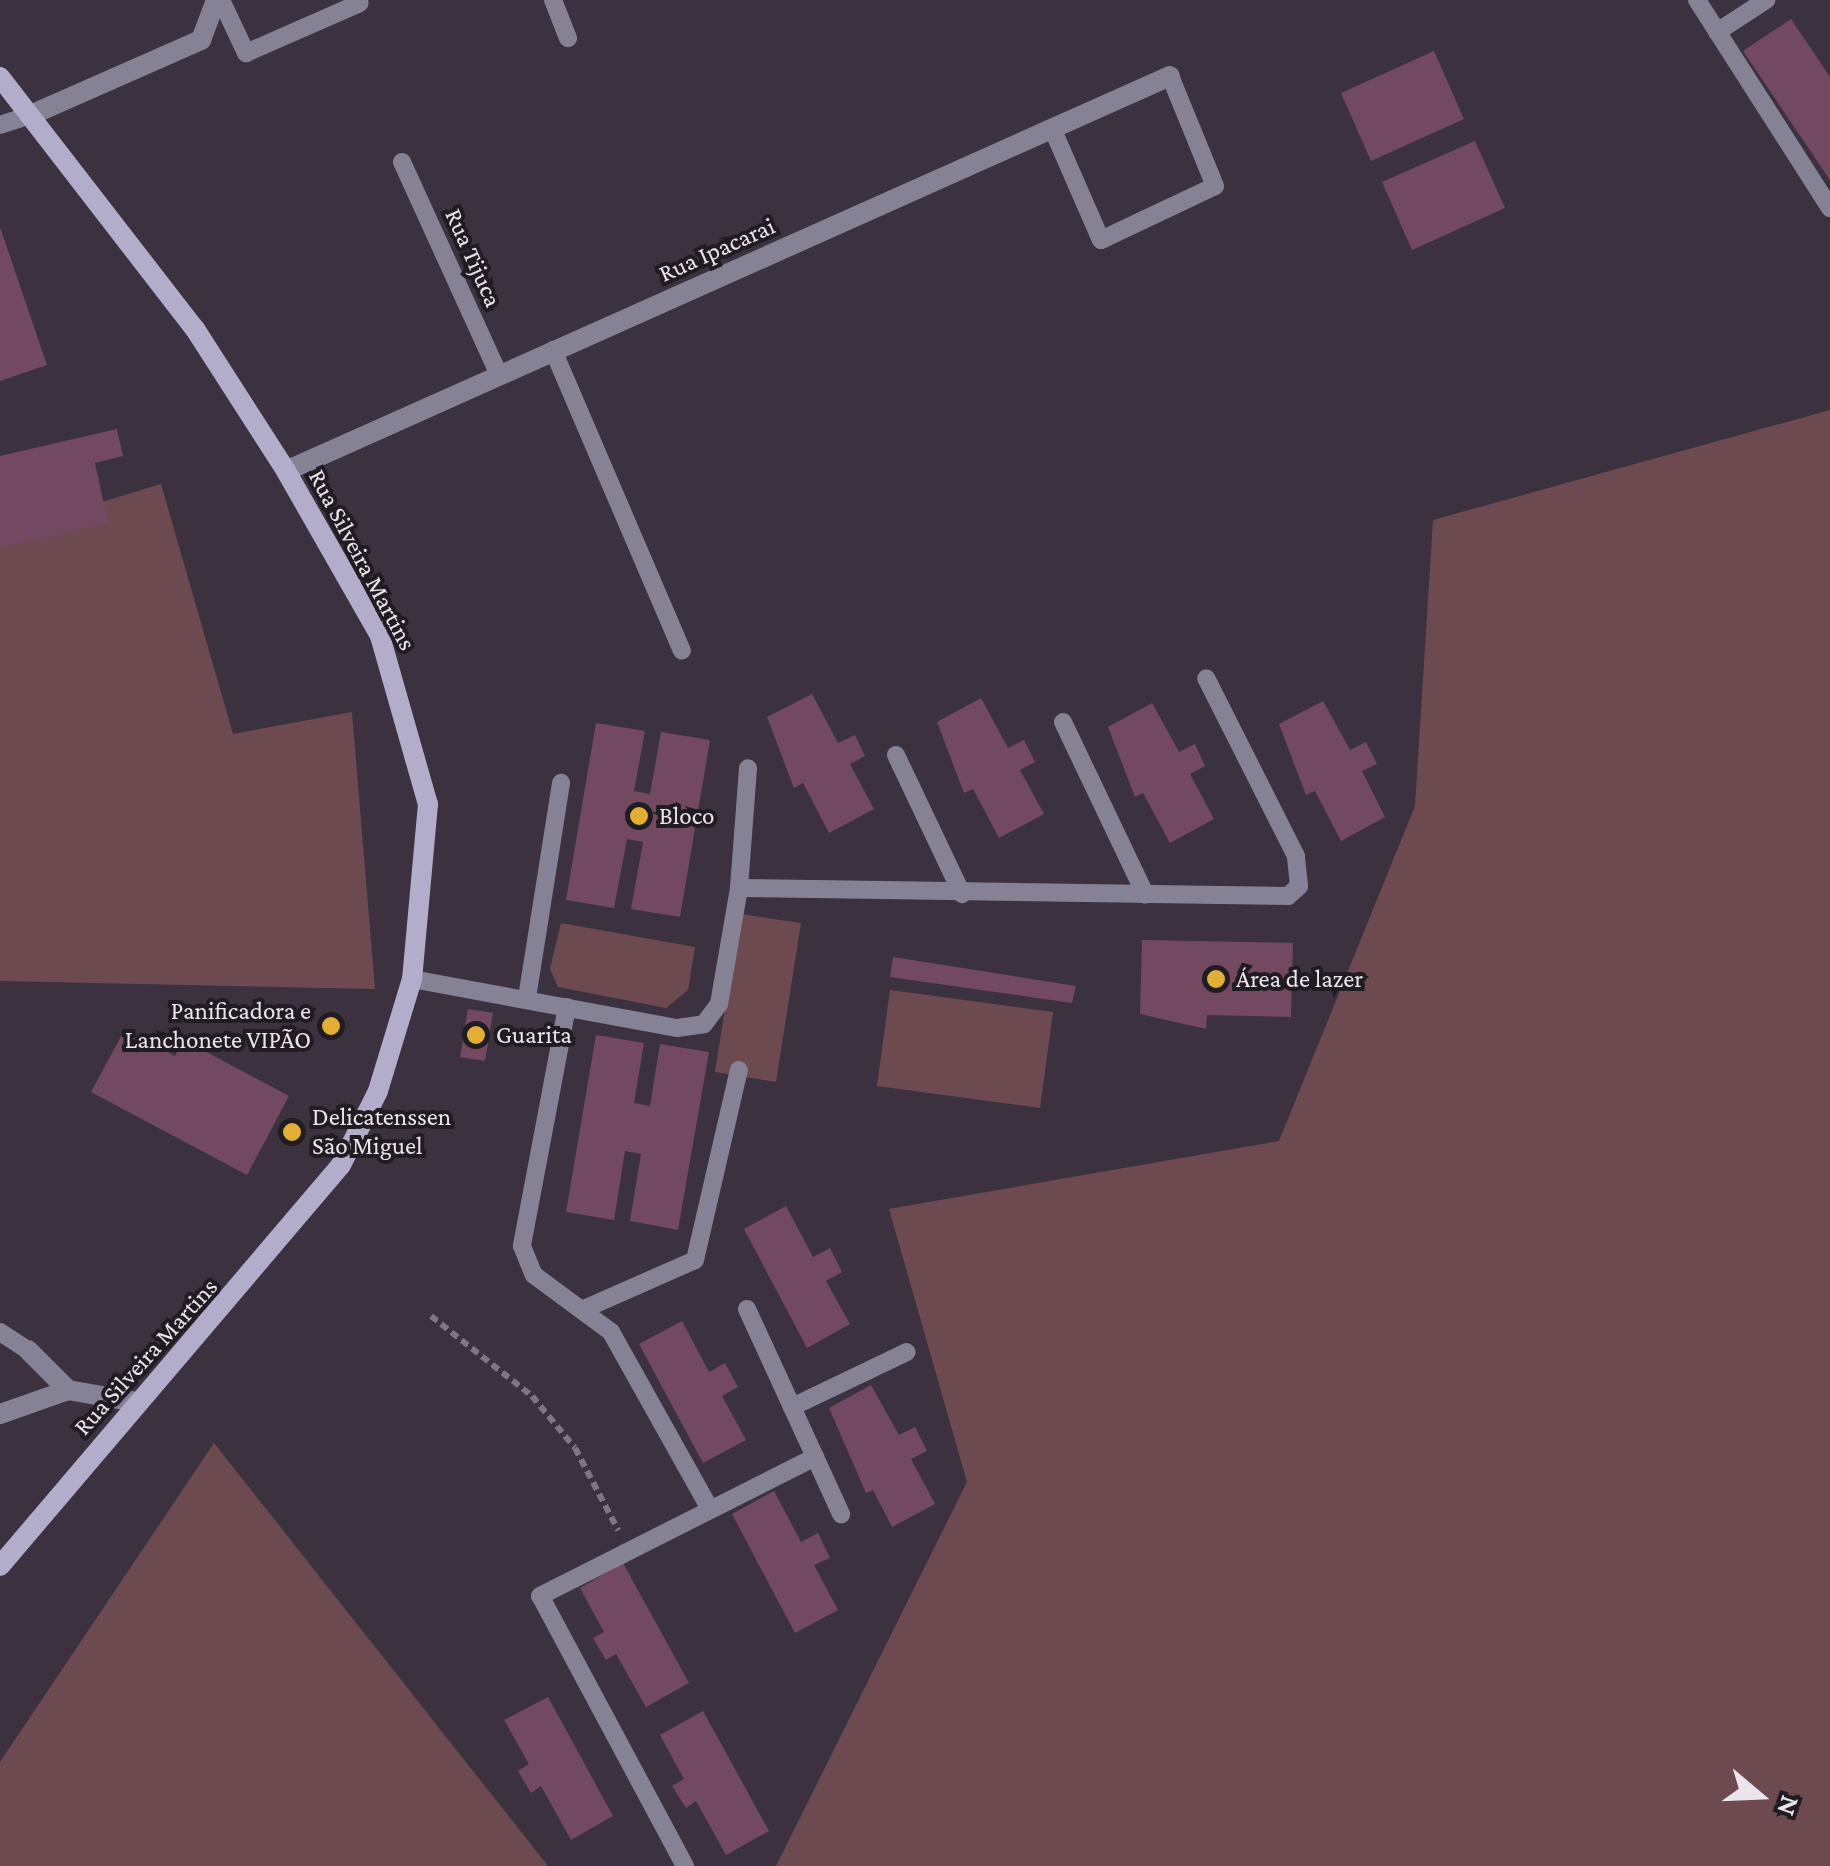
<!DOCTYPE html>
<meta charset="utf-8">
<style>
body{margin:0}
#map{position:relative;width:1830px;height:1866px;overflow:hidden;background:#3c323f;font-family:"Crimson Pro",serif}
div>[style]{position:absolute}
.green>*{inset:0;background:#6d4a50}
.building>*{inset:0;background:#724961}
.path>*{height:6px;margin-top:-3px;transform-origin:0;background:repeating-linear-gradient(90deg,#7f7681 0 8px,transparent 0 13px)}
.service>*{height:18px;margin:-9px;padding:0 9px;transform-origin:9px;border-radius:9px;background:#868296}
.minor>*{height:20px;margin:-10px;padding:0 10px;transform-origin:10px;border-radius:10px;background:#868296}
.secondary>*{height:20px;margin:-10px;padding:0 10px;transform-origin:10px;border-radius:10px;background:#b3adcc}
.dots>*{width:28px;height:28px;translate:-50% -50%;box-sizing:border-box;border:5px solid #201c22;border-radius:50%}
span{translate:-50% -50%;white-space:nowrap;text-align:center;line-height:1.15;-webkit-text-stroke:8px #201c22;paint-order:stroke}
.street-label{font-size:25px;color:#ebe4ec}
.poi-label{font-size:25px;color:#ebe4ec}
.left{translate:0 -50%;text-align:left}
.right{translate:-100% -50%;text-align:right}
.north{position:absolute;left:1710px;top:1746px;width:100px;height:100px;-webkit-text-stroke:8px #201c22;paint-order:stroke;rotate:109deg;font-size:28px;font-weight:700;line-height:40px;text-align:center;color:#ebe4ec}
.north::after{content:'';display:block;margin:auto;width:35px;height:45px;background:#ebe4ec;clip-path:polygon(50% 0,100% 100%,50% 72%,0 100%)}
</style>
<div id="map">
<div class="green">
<div style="clip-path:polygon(1830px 410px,1830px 1866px,776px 1866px,967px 1482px,889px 1209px,1279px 1141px,1415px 806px,1433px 520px)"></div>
<div style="clip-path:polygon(161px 484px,233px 734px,352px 712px,375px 989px,0 981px,0 533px)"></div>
<div style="clip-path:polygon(740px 914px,801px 923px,776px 1082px,715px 1072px)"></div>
<div style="clip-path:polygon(561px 923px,695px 947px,688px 990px,666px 1008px,558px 987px,550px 969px)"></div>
<div style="clip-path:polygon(890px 990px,1053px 1012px,1040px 1108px,877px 1086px)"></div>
<div style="clip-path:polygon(214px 1443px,548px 1866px,0 1866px,0 1762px)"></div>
</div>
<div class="building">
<div style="clip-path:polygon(1791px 19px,1830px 77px,1830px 180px,1743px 51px)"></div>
<div style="clip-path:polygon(1434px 51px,1464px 119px,1371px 161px,1341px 93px)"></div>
<div style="clip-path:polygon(1475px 141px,1505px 208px,1412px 250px,1382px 182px)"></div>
<div style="clip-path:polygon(0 227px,47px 365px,0 381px)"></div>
<div style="clip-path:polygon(117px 429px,123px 456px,95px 463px,108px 523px,0 548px,0 456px)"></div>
<div style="clip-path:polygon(812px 694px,838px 743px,855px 735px,865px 756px,850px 764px,874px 809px,829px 833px,803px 783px,794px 788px,767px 717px)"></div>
<div style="clip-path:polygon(981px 698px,1008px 748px,1024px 740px,1035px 762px,1020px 770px,1044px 814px,999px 838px,973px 789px,964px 793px,937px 722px)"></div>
<div style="clip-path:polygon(1323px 701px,1350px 750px,1366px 742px,1377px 764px,1362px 771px,1385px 817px,1341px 841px,1315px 791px,1306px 795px,1279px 724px)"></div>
<div style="clip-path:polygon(1152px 703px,1179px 752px,1195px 744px,1205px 766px,1190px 774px,1214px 819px,1170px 843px,1143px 793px,1135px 797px,1108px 727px)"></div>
<div style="clip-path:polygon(596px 723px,645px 731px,634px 791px,650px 794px,661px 732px,710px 740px,680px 917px,631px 909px,643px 842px,627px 839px,614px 908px,566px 900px)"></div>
<div style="clip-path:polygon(1142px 940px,1293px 943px,1291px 1017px,1207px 1015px,1206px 1029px,1140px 1014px)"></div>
<div style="clip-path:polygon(893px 957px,1076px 986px,1072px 1003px,890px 977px)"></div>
<div style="clip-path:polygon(468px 1009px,493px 1013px,485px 1061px,460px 1057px)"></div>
<div style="clip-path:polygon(125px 1029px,175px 1056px,184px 1040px,289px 1096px,247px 1175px,91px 1092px)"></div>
<div style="clip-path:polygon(596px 1035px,644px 1043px,634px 1103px,650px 1106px,660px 1044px,709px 1052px,678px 1230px,630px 1221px,641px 1154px,625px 1151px,614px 1220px,566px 1212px)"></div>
<div style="clip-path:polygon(786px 1206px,813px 1257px,830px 1248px,842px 1272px,826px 1281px,850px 1324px,807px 1348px,744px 1229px)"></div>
<div style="clip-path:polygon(682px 1321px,709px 1372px,725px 1363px,738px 1387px,722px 1396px,746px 1440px,703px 1463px,639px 1344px)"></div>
<div style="clip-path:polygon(871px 1385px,899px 1435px,915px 1427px,927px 1451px,911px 1459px,935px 1504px,892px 1527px,873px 1490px,866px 1493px,829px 1408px)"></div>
<div style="clip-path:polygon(774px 1491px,801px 1542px,818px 1533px,830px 1558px,814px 1565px,838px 1610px,795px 1633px,732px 1514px)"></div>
<div style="clip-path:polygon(623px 1563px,689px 1683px,646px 1707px,616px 1654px,606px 1660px,593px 1638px,604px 1632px,580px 1588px)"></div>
<div style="clip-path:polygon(548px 1697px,613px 1816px,571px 1840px,541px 1786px,531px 1793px,518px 1771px,529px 1764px,504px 1720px)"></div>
<div style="clip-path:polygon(703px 1711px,769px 1831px,726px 1855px,696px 1801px,686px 1808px,672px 1786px,684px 1779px,660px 1735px)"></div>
</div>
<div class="path">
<div style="left:431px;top:1316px;width:129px;rotate:38.4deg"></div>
<div style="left:532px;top:1396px;width:67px;rotate:50.4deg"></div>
<div style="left:575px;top:1448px;width:93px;rotate:62.3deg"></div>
</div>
<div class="service">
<div style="left:221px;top:0;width:59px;rotate:64.7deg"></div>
<div style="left:246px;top:53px;width:124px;rotate:-23.7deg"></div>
<div style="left:553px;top:0;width:41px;rotate:68.5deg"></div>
<div style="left:1697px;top:0;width:247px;rotate:57.4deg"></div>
<div style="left:1717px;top:32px;width:59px;rotate:-33.1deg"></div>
<div style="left:0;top:125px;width:35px;rotate:-18deg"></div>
<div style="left:1052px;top:128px;width:122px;rotate:66.4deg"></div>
<div style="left:1101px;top:240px;width:126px;rotate:-25.3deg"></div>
<div style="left:1215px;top:186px;width:119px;rotate:-112.2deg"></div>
<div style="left:402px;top:162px;width:234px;rotate:65.5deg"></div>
<div style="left:553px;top:350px;width:327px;rotate:66.8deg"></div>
<div style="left:1063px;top:722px;width:191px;rotate:64.5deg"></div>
<div style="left:896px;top:755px;width:154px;rotate:64.6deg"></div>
<div style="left:739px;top:888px;width:120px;rotate:-85.7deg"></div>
<div style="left:412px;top:979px;width:269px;rotate:10.5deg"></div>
<div style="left:677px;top:1028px;width:27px;rotate:-8deg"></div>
<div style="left:704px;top:1024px;width:25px;rotate:-53deg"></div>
<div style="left:719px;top:1004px;width:118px;rotate:-80.2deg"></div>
<div style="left:739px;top:888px;width:549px;rotate:0.83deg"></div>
<div style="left:1288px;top:896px;width:15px;rotate:-42deg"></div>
<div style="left:1299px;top:886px;width:30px;rotate:-96deg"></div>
<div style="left:1296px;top:856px;width:199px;rotate:-116.8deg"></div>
<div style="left:527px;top:998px;width:218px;rotate:-81deg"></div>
<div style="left:567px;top:1007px;width:243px;rotate:100.7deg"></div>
<div style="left:522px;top:1246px;width:31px;rotate:68deg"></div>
<div style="left:534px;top:1275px;width:96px;rotate:36.5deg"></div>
<div style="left:611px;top:1332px;width:203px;rotate:60.8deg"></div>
<div style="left:584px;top:1309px;width:121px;rotate:-23.8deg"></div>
<div style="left:695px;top:1260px;width:195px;rotate:-77deg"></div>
<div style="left:747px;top:1309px;width:108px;rotate:65.3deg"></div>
<div style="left:0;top:1332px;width:33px;rotate:33deg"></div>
<div style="left:815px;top:1457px;width:63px;rotate:65.5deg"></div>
<div style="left:685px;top:1866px;width:306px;rotate:-118.2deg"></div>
<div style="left:540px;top:1596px;width:308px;rotate:-26.8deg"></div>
<div style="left:815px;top:1457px;width:55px;rotate:-114.7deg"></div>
<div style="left:792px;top:1407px;width:127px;rotate:-25.6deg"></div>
</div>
<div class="minor">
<div style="left:33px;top:114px;width:184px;rotate:-23.8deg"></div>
<div style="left:201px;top:40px;width:43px;rotate:-69.4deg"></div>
<div style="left:286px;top:471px;width:968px;rotate:-24.08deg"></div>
<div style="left:28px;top:1350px;width:57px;rotate:45deg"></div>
<div style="left:0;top:1414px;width:72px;rotate:-19.4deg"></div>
<div style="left:68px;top:1390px;width:70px;rotate:9.9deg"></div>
</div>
<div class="secondary">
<div style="left:0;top:77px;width:319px;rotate:52.3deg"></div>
<div style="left:195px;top:329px;width:169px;rotate:57.3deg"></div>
<div style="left:286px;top:471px;width:190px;rotate:60.3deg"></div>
<div style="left:380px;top:636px;width:175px;rotate:74.1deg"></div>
<div style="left:428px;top:804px;width:176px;rotate:95.2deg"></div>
<div style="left:412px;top:979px;width:117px;rotate:106.9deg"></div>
<div style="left:378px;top:1091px;width:83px;rotate:116.6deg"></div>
<div style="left:341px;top:1165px;width:526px;rotate:130.38deg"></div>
</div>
<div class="dots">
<div style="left:639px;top:816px;background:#e3ae35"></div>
<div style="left:1216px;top:979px;background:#e3ae35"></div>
<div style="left:331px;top:1026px;background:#e3ae35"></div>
<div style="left:476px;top:1035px;background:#e3ae35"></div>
<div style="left:292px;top:1132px;background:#e3ae35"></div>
</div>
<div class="street-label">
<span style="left:717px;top:250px;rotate:-24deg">Rua Ipacarai</span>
<span style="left:473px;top:258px;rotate:66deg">Rua Tijuca</span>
<span style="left:362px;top:560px;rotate:62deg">Rua Silveira Martins</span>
<span style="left:146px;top:1357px;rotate:-48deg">Rua Silveira Martins</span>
</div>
<div class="poi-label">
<span class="left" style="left:659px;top:816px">Bloco</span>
<span class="left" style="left:1236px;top:979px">Área de lazer</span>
<span class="right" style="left:311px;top:1026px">Panificadora e<br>Lanchonete VIPÃO</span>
<span class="left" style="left:496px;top:1035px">Guarita</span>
<span class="left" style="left:312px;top:1132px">Delicatenssen<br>São Miguel</span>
</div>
<div class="north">N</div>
</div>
